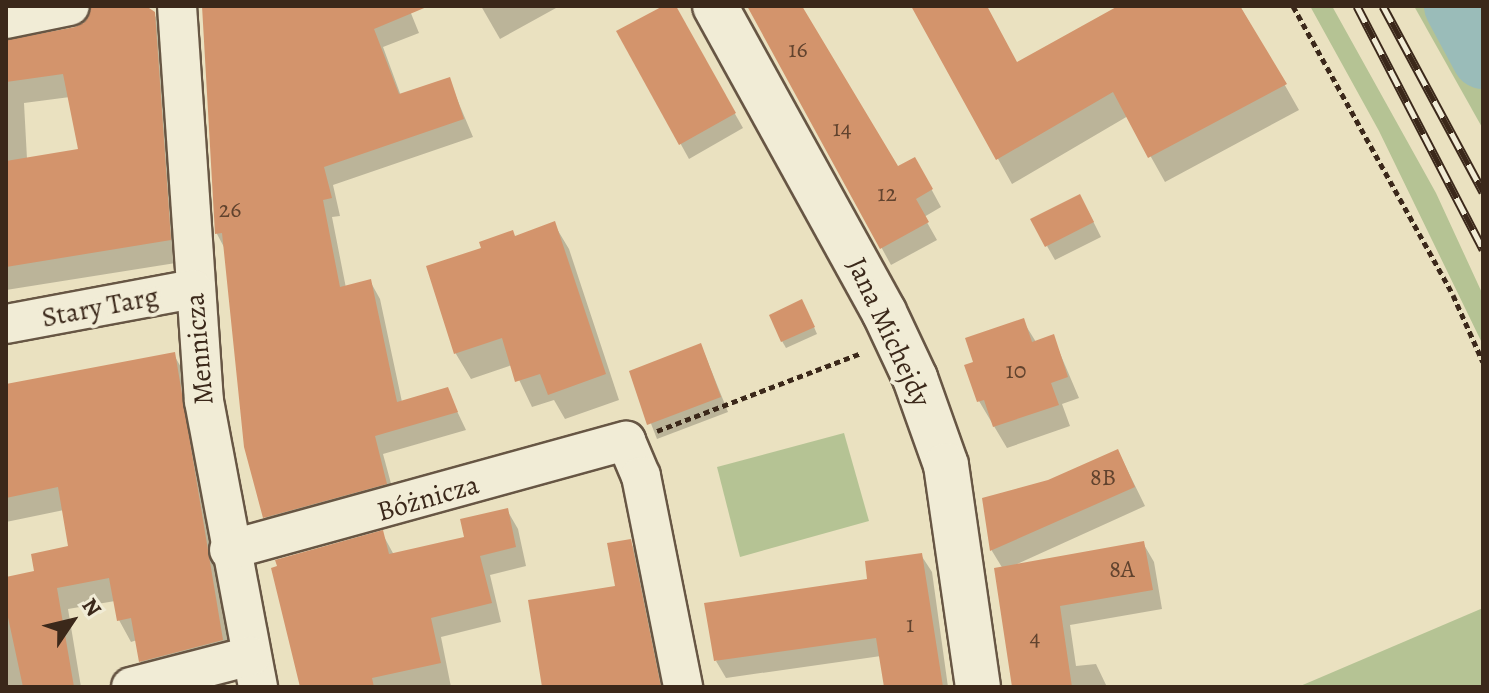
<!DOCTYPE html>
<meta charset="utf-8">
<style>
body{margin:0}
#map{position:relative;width:1489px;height:693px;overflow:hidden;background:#eae1c0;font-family:Alegreya,serif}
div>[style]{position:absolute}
.green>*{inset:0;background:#b5c394}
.shadow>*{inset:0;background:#0003}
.river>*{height:62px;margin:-31px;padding:0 31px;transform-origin:31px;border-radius:31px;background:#9abcb9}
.building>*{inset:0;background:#d3946c}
.path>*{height:5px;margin-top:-2.5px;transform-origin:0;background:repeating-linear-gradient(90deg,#3b281a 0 6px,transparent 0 10px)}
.roads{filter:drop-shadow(2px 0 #675644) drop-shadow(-2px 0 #675644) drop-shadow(0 2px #675644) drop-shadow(0 -2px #675644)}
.street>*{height:38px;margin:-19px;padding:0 19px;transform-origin:19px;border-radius:19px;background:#f1ecd6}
.secondary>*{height:44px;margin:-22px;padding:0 22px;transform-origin:22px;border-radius:22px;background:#f1ecd6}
.rail>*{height:9px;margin-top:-4.5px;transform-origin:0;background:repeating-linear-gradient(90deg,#f1ecd6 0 18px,#3b281a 0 36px);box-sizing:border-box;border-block:2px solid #3b281a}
span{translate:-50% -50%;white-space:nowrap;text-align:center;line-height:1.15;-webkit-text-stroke:8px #f1ecd6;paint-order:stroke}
.number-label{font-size:24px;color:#61432e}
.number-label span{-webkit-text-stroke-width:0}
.street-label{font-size:28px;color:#3b281a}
.frame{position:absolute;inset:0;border:8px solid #3b281a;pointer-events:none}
.north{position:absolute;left:32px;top:581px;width:80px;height:80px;-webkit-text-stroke:6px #f1ecd6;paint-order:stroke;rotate:55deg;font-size:22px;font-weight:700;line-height:32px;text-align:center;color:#3b281a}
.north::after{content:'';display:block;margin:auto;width:28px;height:36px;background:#3b281a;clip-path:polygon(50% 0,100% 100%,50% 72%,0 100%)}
</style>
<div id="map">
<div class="green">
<div style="clip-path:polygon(1310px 6px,1332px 6px,1436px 193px,1483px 295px,1483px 345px,1379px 131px)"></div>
<div style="clip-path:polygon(1414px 6px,1483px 6px,1483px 129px)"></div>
<div style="clip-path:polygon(844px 433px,869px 521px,740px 557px,717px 467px)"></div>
<div style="clip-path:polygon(1483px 608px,1483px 687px,1298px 687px)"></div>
</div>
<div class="shadow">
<div style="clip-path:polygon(evenodd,79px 6px,121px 6px,154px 14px,167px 37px,182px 262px,6px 290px,6px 41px,75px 29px,93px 14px,79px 6px,70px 97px,81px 150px,27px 159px,24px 103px,70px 97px)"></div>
<div style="clip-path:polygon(265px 6px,408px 6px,419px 33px,383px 47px,401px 96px,449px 80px,473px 137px,333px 185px,340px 216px,332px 217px,346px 288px,370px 281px,380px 299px,402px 402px,447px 390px,466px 430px,383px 454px,396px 502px,276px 535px,265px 517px,225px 249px,217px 234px,206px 30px)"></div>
<div style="clip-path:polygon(481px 6px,555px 6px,556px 8px,500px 39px)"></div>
<div style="clip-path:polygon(667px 6px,674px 6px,743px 128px,689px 159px,619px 32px)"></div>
<div style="clip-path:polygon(756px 6px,801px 6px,898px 169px,915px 159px,941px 207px,924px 217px,937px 240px,891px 265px,751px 9px)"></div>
<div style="clip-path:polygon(913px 6px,985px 6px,1017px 65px,1122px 6px,1240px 6px,1299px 110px,1165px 182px,1128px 116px,1012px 184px)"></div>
<div style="clip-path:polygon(1088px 211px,1101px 237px,1055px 260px,1047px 246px)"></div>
<div style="clip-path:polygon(554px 224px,569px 249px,619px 400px,565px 419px,554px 400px,532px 407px,512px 365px,471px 379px,456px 354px,428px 267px)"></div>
<div style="clip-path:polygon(806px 309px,817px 334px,786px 348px,782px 341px)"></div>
<div style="clip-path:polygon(1023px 321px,1036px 342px,1053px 337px,1079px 398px,1062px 404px,1070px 426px,1007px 448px,979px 401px,976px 363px)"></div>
<div style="clip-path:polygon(701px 345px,728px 412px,657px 439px,631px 372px)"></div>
<div style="clip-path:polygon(174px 355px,186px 376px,234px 662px,153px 683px,141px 662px,137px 640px,131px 642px,119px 620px,115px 601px,68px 609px,81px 687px,6px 687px,6px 579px,37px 573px,70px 548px,64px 510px,6px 522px,6px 387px)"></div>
<div style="clip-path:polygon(1118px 451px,1145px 506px,1015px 565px,1143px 543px,1154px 562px,1162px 609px,1070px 625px,1076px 666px,1096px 664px,1107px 687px,1013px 687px,1003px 569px,992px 551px,985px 500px,1048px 482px)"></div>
<div style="clip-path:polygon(507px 510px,518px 529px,526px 566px,490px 575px,501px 622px,441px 637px,451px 687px,300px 687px,382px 533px,394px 555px,466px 538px)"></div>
<div style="clip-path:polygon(630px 542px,640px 559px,668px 687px,544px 687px,617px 587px)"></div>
<div style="clip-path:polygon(921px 555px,932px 572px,948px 687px,886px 687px,881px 656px,726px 678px,716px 661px)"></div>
</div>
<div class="river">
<div style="left:1455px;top:6px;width:59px;rotate:61.7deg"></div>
</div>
<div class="building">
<div style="clip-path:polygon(91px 6px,146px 6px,155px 12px,171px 240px,6px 267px,6px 161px,78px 149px,63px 74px,6px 82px,6px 40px,75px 27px,85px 22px)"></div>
<div style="clip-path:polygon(202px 6px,429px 6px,374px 29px,399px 94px,450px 77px,464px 119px,324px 167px,332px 198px,323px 200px,340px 287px,371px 279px,397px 402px,448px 387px,458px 412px,375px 436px,387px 484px,263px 518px,244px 447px,222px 233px,215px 234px)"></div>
<div style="clip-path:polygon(663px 6px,676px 6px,736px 113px,679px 145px,616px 31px)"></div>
<div style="clip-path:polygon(747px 6px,802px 6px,898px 166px,915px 157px,933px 189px,916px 199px,929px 222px,880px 249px)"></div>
<div style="clip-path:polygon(911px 6px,987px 6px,1017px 62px,1118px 6px,1240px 6px,1287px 84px,1148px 158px,1113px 92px,996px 160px)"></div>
<div style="clip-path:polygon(1080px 194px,1094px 222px,1045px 247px,1030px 219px)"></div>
<div style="clip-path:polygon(555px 221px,606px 374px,548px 395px,540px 374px,515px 382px,502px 338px,454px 354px,426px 266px,481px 248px,479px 242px,513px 230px,515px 236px)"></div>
<div style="clip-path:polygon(802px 299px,815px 327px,781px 342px,769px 315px)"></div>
<div style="clip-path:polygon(1024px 318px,1032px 342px,1054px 334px,1068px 377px,1051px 383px,1059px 405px,993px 427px,984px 400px,977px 402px,964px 365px,973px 362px,965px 338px)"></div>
<div style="clip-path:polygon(701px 343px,721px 397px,647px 425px,629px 371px)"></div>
<div style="clip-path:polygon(175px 352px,223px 640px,139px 662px,131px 618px,117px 621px,109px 578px,57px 588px,74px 687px,23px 687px,6px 608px,6px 577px,34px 571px,31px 554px,68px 546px,58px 487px,6px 498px,6px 384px)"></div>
<div style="clip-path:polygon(1118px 449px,1135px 487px,990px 551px,982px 498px,1048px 480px)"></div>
<div style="clip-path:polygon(508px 508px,516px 547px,480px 556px,492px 603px,431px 618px,441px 663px,372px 678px,374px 687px,300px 687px,271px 568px,277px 566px,275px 560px,383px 530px,389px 554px,464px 537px,460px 519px)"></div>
<div style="clip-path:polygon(631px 539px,661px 687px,542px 687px,528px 600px,615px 586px,607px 543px)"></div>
<div style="clip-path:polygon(1144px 541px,1153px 590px,1060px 606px,1072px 687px,1012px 687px,994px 568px)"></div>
<div style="clip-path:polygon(922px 553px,943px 687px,884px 687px,876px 638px,714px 661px,704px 603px,867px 579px,865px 561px)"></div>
</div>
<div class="path">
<div style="left:1293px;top:6px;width:330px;rotate:61deg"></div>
<div style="left:1453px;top:295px;width:73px;rotate:65.9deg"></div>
<div style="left:657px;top:431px;width:218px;rotate:-20.9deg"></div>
<div style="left:1429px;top:687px;width:47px"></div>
</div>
<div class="roads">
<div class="street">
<div style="left:177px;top:6px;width:396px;rotate:86.1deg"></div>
<div style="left:204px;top:401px;width:291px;rotate:79.3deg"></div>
<div style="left:6px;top:19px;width:65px;rotate:-11.5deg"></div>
<div style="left:6px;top:324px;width:190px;rotate:-10.6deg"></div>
<div style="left:229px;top:550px;width:412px;rotate:-15.4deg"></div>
<div style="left:626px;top:441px;width:38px;rotate:67deg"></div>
<div style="left:641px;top:476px;width:215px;rotate:78.7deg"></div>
<div style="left:131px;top:687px;width:124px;rotate:-14.5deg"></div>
</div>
<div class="secondary">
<div style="left:715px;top:6px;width:350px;rotate:61.1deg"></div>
<div style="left:884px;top:312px;width:73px;rotate:64.8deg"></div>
<div style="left:915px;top:378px;width:92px;rotate:70.4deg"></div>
<div style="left:946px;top:465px;width:224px;rotate:81.8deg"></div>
</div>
</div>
<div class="rail">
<div style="left:1357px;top:6px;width:274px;rotate:62.6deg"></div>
<div style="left:1383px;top:6px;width:211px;rotate:61.7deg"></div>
</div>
<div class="number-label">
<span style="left:798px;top:50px">16</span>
<span style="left:842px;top:129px">14</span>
<span style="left:887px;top:194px">12</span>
<span style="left:230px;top:210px">26</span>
<span style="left:1016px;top:371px">10</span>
<span style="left:1103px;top:478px">8B</span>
<span style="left:1122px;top:570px">8A</span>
<span style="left:910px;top:625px">1</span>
<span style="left:1035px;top:638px">4</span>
</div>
<div class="street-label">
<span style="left:100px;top:307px;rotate:-11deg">Stary Targ</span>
<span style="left:889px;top:332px;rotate:65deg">Jana Michejdy</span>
<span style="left:199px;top:349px;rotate:-95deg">Mennicza</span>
<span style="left:428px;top:498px;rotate:-16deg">Bóżnicza</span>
</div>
<div class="frame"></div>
<div class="north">N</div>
</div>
